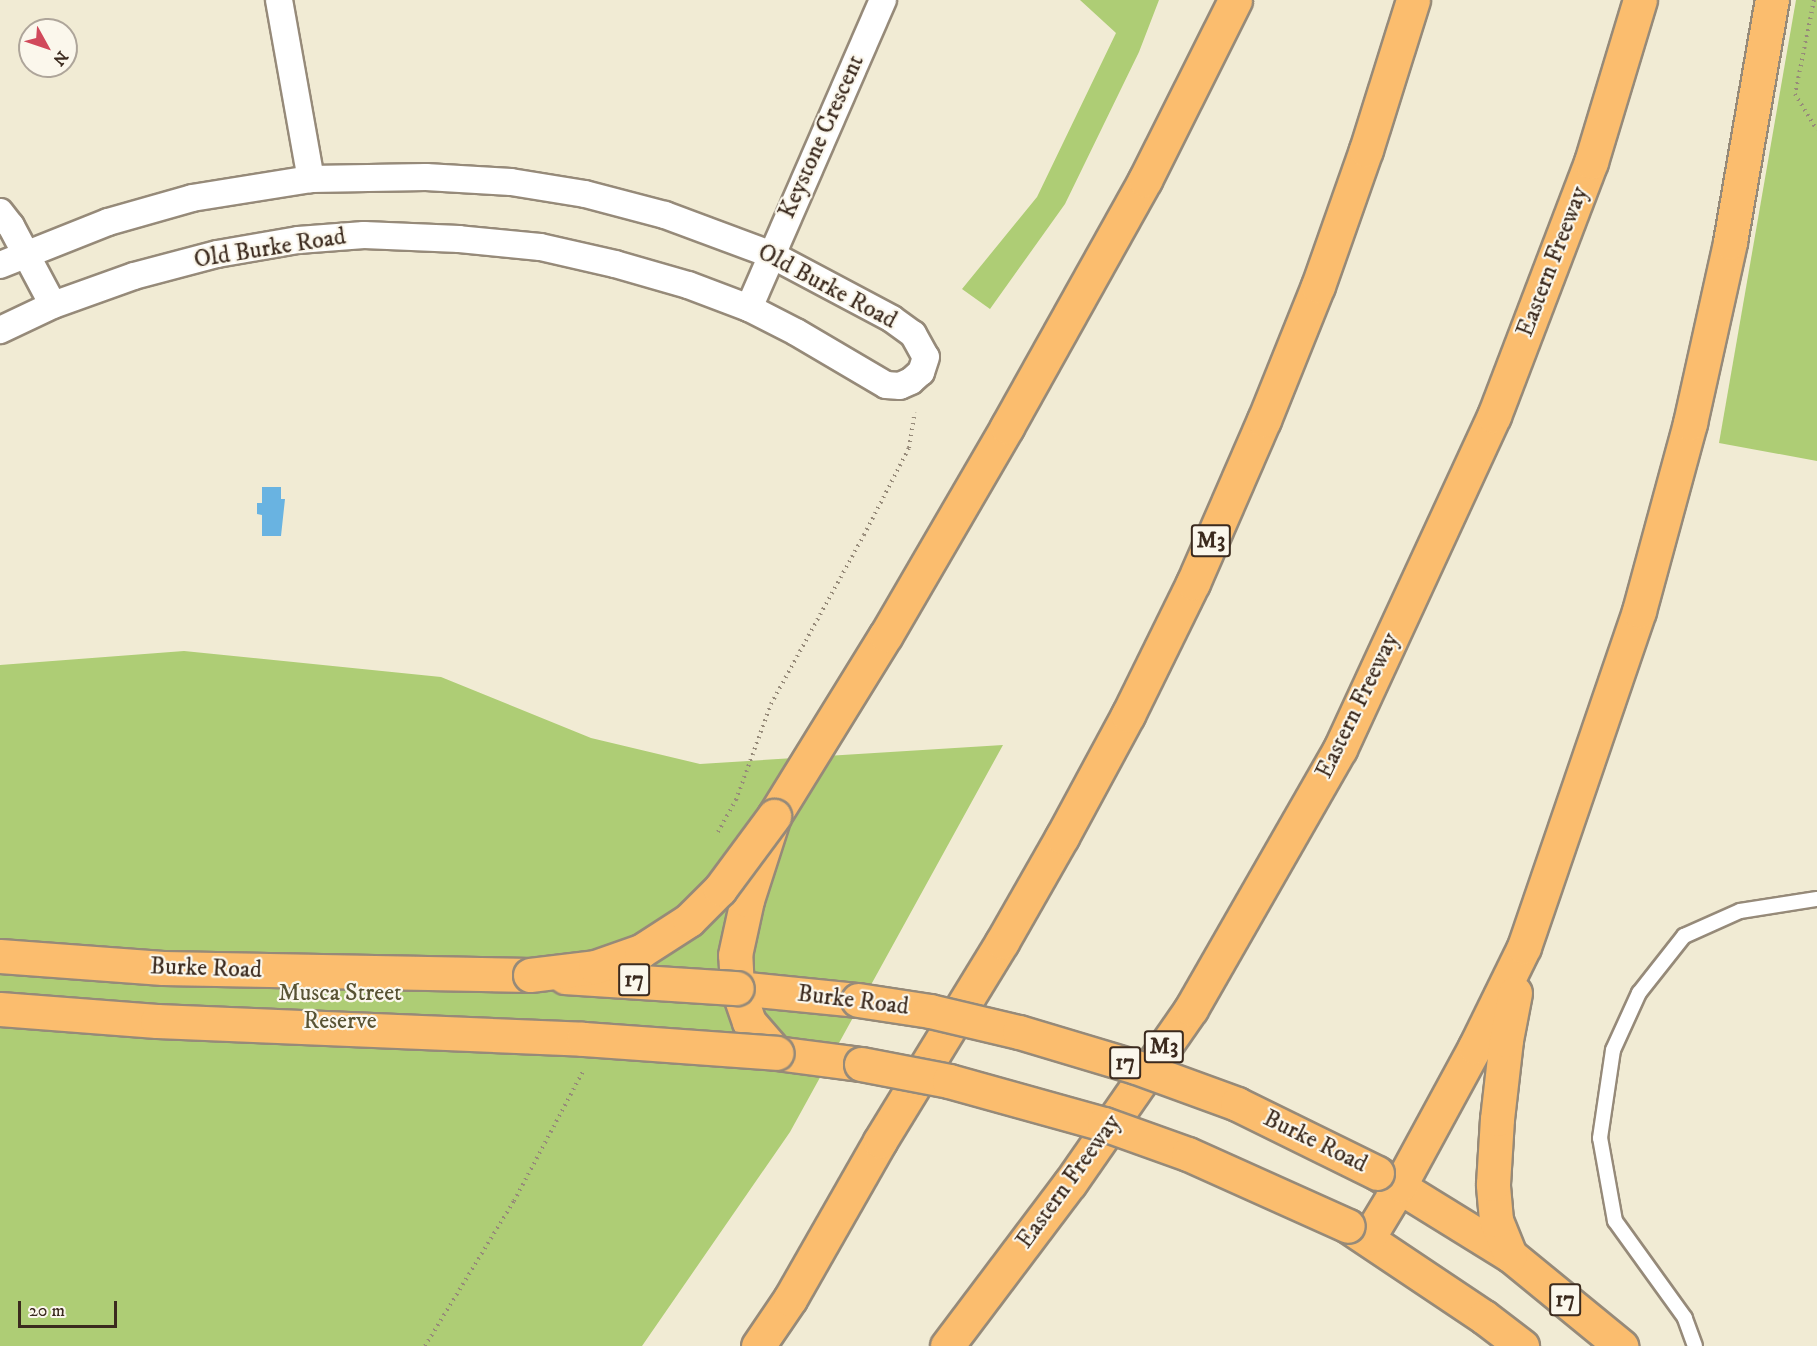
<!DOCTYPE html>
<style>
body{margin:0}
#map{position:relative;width:1817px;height:1346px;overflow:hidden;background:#f1ebd4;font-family:"IM FELL DW Pica",serif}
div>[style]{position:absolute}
.green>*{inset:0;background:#aecd75}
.water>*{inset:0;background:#69b3e1}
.path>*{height:4px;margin-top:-2px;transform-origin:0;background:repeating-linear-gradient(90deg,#968a79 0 1.5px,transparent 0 6px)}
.roads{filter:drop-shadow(2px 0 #968a79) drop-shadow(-2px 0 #968a79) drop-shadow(0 2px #968a79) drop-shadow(0 -2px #968a79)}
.lane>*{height:14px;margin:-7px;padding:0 7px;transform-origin:7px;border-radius:7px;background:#fff}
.street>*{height:26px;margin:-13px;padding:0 13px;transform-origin:13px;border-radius:13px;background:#fff}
.primary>*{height:33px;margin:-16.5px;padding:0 16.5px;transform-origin:16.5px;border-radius:16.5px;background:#fbbd6e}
.highway>*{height:33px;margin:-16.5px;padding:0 16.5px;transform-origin:16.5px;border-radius:16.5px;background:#fbbd6e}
.bridges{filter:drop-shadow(2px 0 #968a79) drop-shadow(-2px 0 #968a79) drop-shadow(0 2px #968a79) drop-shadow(0 -2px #968a79)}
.primary-bridge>*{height:33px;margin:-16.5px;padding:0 16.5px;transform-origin:16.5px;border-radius:16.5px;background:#fbbd6e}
.highway-bridge>*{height:33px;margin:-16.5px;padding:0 16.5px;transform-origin:16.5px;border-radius:16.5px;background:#fbbd6e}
span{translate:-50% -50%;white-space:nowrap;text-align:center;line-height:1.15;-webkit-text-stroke:4.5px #fbf7ec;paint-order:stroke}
.shield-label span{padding:2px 4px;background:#fbf7ec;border:2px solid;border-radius:4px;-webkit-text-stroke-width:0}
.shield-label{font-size:22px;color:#3b2a1e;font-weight:700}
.street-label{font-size:24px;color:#3b2a1e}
.park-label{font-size:24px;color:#585334}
.north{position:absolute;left:18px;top:18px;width:60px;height:60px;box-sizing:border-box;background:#fbf7ec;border:2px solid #aea59a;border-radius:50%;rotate:130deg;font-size:16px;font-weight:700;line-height:24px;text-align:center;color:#3b2a1e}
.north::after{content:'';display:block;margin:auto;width:21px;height:27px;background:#d1495b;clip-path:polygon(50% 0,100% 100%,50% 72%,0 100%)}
.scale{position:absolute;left:18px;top:1301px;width:99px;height:27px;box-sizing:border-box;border:3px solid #3b2a1e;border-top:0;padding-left:8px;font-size:18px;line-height:21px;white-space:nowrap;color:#3b2a1e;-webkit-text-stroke:4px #fbf7ec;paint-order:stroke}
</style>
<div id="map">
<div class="green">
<div style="clip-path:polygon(1080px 0,1159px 0,1139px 52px,1065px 204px,990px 309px,962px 289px,1037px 197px,1116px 33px)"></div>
<div style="clip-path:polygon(1796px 0,1817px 0,1817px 461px,1719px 443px)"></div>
<div style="clip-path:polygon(184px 651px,441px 677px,591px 738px,700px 764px,1003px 745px,790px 1132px,642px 1346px,0 1346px,0 665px)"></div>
</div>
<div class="water">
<div style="clip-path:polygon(262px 487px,281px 487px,281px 499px,285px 499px,281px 536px,262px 536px,262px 515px,257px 514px,257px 503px,262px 503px)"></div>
</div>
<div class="path">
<div style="left:1814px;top:0;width:96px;rotate:101.4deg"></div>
<div style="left:1795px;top:94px;width:42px;rotate:58.6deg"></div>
<div style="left:718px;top:832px;width:37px;rotate:-61deg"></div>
<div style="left:736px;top:800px;width:102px;rotate:-70deg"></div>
<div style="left:771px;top:704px;width:193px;rotate:-61.2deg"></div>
<div style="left:864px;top:535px;width:98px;rotate:-62.7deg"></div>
<div style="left:909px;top:448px;width:36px;rotate:-81deg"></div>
<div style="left:425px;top:1346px;width:170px;rotate:-58.5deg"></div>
<div style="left:514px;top:1201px;width:147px;rotate:-62deg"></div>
</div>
<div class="roads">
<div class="lane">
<div style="left:1695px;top:1346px;width:30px;rotate:-110deg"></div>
<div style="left:1685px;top:1318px;width:120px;rotate:-125.8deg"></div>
<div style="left:1615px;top:1221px;width:84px;rotate:-100.2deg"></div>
<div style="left:1600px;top:1138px;width:89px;rotate:-81.6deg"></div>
<div style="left:1613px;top:1050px;width:63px;rotate:-65.5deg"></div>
<div style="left:1639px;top:993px;width:73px;rotate:-51.7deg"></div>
<div style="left:1684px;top:936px;width:61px;rotate:-24.1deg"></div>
<div style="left:1740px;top:911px;width:78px;rotate:-8.9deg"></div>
</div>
<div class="street">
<div style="left:279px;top:0;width:182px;rotate:79.9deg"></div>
<div style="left:0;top:212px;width:18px;rotate:52deg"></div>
<div style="left:11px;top:226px;width:89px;rotate:62deg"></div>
<div style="left:0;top:265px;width:116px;rotate:-21.7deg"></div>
<div style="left:108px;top:222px;width:87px;rotate:-15.9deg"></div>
<div style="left:192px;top:198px;width:121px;rotate:-9.1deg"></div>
<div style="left:311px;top:179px;width:115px;rotate:-1deg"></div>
<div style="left:426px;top:177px;width:85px;rotate:3.4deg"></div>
<div style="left:511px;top:182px;width:75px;rotate:9.2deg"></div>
<div style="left:585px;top:194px;width:83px;rotate:14.7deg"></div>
<div style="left:665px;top:215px;width:112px;rotate:20.4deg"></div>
<div style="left:770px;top:254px;width:138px;rotate:28deg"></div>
<div style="left:892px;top:319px;width:26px;rotate:36deg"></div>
<div style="left:913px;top:334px;width:26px;rotate:61deg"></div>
<div style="left:926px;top:357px;width:16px;rotate:108deg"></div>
<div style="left:921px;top:372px;width:13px;rotate:138deg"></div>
<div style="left:911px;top:381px;width:12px;rotate:156deg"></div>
<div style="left:900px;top:386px;width:14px;rotate:-176deg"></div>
<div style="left:886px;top:385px;width:104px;rotate:-149.5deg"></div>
<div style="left:796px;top:332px;width:53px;rotate:-152.9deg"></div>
<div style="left:749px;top:308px;width:65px;rotate:-159.3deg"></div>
<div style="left:688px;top:285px;width:76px;rotate:-164deg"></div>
<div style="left:615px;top:264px;width:77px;rotate:-167.2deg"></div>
<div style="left:540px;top:247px;width:81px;rotate:-174.4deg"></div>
<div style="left:459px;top:239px;width:95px;rotate:-177.6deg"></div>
<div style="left:364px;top:235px;width:66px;rotate:175.7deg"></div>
<div style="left:298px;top:240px;width:82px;rotate:170.2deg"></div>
<div style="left:217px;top:254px;width:86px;rotate:165.2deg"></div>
<div style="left:134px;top:276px;width:86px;rotate:160.3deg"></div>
<div style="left:53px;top:305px;width:59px;rotate:154.7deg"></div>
<div style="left:749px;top:308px;width:336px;rotate:-66.5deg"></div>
</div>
<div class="primary">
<div style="left:0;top:956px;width:163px;rotate:4.2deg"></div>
<div style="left:163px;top:968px;width:367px;rotate:1.1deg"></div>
<div style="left:737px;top:988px;width:122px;rotate:5.7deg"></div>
<div style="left:776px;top:1053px;width:86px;rotate:7.4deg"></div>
<div style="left:1377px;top:1173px;width:156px;rotate:31.7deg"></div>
<div style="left:1510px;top:1255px;width:144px;rotate:39.3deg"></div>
<div style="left:1348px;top:1226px;width:164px;rotate:33.8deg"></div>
<div style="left:1484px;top:1317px;width:48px;rotate:37.3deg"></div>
<div style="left:1368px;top:1238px;width:62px;rotate:-58.9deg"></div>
</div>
<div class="highway">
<div style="left:776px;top:1053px;width:41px;rotate:-131.1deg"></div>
<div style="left:749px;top:1022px;width:36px;rotate:-109deg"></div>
<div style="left:737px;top:988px;width:33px;rotate:-93deg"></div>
<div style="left:735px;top:955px;width:56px;rotate:-77.7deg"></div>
<div style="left:747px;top:900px;width:88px;rotate:-72.2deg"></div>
<div style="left:774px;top:816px;width:213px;rotate:-58.3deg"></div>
<div style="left:886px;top:635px;width:241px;rotate:-59.8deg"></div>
<div style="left:1007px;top:427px;width:283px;rotate:-60.8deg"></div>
<div style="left:1145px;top:180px;width:201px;rotate:-63.4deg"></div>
<div style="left:1400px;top:1185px;width:157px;rotate:-61.5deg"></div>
<div style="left:1475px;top:1047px;width:111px;rotate:-63.9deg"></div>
<div style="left:1524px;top:947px;width:355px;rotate:-71.1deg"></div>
<div style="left:1639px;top:611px;width:195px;rotate:-74.8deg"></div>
<div style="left:1690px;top:423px;width:185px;rotate:-77.5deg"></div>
<div style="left:1730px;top:242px;width:246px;rotate:-80.2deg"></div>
<div style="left:1510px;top:1255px;width:38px;rotate:-112deg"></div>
<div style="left:1496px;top:1220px;width:36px;rotate:-95deg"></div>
<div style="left:1493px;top:1184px;width:65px;rotate:-86.5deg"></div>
<div style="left:1497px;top:1119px;width:80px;rotate:-83.5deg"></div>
<div style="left:1506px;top:1040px;width:48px;rotate:-79.2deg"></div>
<div style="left:758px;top:1346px;width:57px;rotate:-55.8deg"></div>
<div style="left:790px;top:1299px;width:182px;rotate:-60.3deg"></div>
<div style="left:880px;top:1141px;width:233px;rotate:-58.5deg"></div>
<div style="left:1002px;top:942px;width:121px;rotate:-60.3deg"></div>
<div style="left:1062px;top:837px;width:139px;rotate:-61.6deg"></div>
<div style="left:1128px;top:715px;width:147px;rotate:-63.8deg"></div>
<div style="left:1193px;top:583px;width:178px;rotate:-66.5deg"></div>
<div style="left:1264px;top:420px;width:144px;rotate:-68.1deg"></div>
<div style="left:1318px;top:286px;width:144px;rotate:-70.6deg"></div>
<div style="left:1366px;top:150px;width:157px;rotate:-72.6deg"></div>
<div style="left:947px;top:1346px;width:204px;rotate:-53deg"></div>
<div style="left:1070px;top:1183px;width:212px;rotate:-55.2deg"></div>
<div style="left:1191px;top:1009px;width:300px;rotate:-60.2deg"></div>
<div style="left:1340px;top:749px;width:367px;rotate:-65.2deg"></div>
<div style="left:1494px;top:416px;width:272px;rotate:-69.1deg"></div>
<div style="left:1591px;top:162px;width:169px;rotate:-73.2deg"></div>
</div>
</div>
<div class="bridges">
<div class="primary-bridge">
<div style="left:565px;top:977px;width:172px;rotate:3.7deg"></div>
<div style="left:858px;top:1000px;width:73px;rotate:8.7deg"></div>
<div style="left:930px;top:1011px;width:91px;rotate:13.3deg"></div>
<div style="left:1019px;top:1032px;width:122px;rotate:16.7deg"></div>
<div style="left:1136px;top:1067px;width:108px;rotate:20.1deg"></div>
<div style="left:1237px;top:1104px;width:156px;rotate:26.2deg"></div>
<div style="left:0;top:1009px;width:157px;rotate:4.4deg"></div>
<div style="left:157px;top:1021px;width:426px;rotate:2.4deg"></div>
<div style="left:583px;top:1039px;width:194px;rotate:4.1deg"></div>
<div style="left:861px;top:1064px;width:90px;rotate:10.9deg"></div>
<div style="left:949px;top:1081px;width:161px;rotate:15.5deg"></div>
<div style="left:1104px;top:1124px;width:89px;rotate:19.7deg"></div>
<div style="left:1188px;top:1154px;width:175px;rotate:24.2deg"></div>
</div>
<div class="highway-bridge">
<div style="left:530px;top:975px;width:65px;rotate:-7deg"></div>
<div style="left:595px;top:967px;width:49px;rotate:-19.2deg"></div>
<div style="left:641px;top:951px;width:57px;rotate:-32.9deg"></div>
<div style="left:689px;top:920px;width:44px;rotate:-45deg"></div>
<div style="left:720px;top:889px;width:91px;rotate:-53.5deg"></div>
</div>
</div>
<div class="shield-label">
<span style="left:1211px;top:541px">M3</span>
<span style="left:634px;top:980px">17</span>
<span style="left:1164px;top:1047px">M3</span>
<span style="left:1125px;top:1063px">17</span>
<span style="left:1565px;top:1300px">17</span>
</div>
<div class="street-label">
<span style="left:822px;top:137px;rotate:-66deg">Keystone Crescent</span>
<span style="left:270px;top:249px;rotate:-9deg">Old Burke Road</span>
<span style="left:1553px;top:262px;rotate:-69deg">Eastern Freeway</span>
<span style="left:827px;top:287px;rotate:28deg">Old Burke Road</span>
<span style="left:1358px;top:706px;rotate:-64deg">Eastern Freeway</span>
<span style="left:206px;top:969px;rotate:2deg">Burke Road</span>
<span style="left:853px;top:1001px;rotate:7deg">Burke Road</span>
<span style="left:1315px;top:1142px;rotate:26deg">Burke Road</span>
<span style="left:1069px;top:1182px;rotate:-54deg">Eastern Freeway</span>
</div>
<div class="park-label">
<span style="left:340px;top:1008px">Musca Street<br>Reserve</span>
</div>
<div class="north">N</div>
<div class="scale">20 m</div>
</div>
